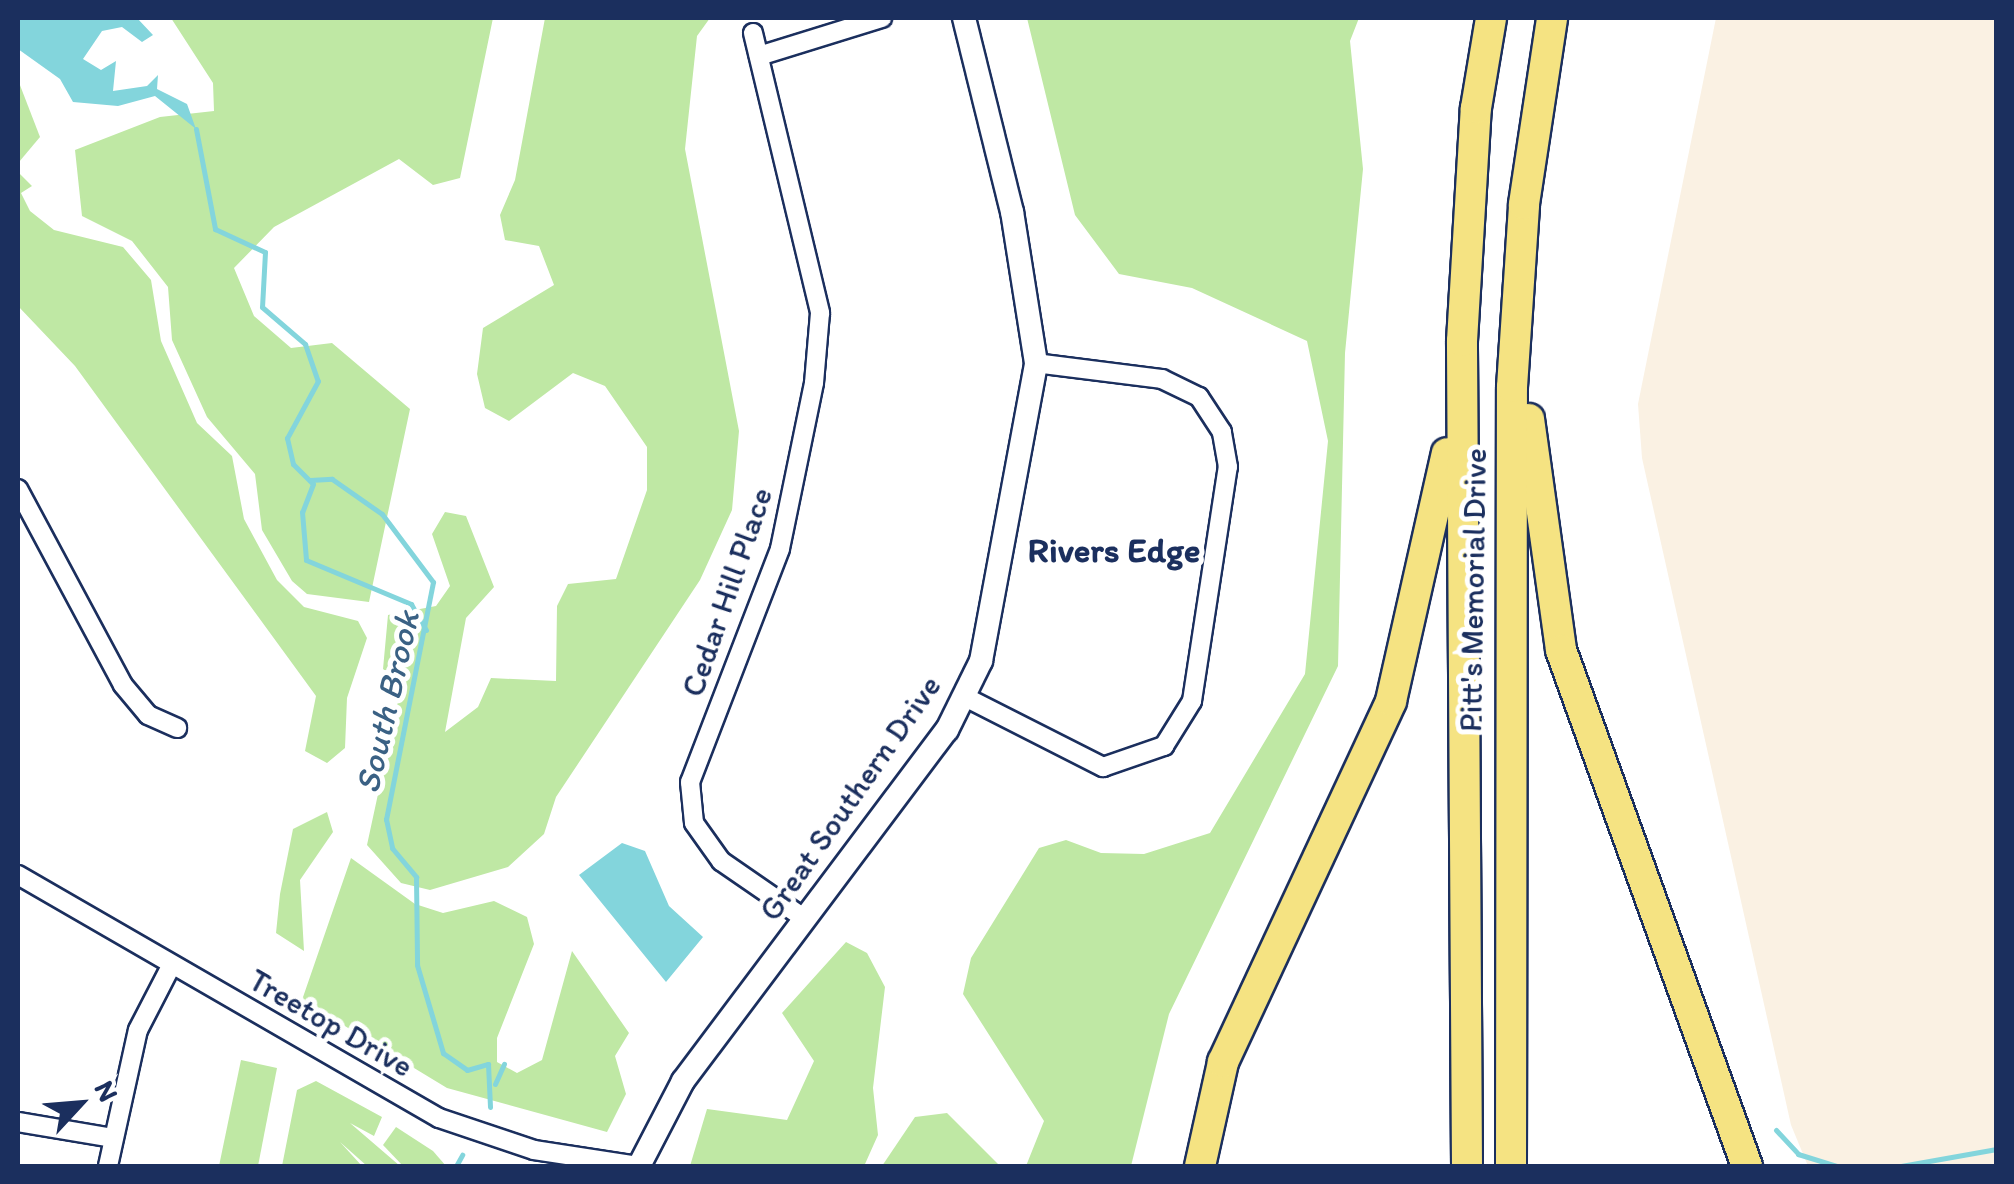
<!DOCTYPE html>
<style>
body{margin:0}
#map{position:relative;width:2014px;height:1184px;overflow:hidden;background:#fff;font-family:Itim,sans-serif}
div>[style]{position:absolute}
.built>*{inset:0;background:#faf1e3}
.green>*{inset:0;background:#bfe8a4}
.water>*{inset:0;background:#83d5dc}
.stream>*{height:5px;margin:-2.5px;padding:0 2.5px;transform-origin:2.5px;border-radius:2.5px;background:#83d5dc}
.roads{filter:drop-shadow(2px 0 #1b2f5e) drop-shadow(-2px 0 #1b2f5e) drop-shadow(0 2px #1b2f5e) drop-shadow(0 -2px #1b2f5e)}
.street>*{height:18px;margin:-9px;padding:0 9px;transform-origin:9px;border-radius:9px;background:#fff}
.secondary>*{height:22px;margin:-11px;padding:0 11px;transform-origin:11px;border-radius:11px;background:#fff}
.highway>*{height:30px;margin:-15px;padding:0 15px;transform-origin:15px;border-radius:15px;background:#f5e382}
span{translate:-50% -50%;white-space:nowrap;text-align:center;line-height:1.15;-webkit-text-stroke:10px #fff;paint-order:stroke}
.street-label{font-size:32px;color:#1b2f5e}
.neighbourhood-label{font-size:35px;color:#1b2f5e;font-weight:700}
.water-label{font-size:35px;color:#3a6184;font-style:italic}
.frame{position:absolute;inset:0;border:20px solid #1b2f5e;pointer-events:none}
.north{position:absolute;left:30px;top:1054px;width:100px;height:100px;-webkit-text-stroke:8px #fff;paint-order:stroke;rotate:64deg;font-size:28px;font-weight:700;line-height:40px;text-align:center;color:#1b2f5e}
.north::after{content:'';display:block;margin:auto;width:35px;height:45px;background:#1b2f5e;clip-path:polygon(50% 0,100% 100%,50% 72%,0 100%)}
</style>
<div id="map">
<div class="built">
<div style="clip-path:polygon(1716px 18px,1996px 18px,1996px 1166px,1808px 1166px,1791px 1125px,1642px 458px,1638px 404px)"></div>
</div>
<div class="green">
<div style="clip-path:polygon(171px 18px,493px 18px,460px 178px,433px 185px,399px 159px,274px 227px,234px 268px,254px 316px,291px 348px,332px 343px,410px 409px,369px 602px,307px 594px,292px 581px,262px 530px,255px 474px,207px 417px,172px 340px,168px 287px,132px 241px,82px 216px,75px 150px,160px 117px,214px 111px,213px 83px)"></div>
<div style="clip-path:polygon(545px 18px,710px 18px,697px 36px,685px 149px,739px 431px,732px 510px,700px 580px,556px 797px,544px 834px,508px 867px,430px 890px,401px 883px,367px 845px,402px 683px,383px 669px,388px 615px,436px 606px,450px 586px,432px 534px,445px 512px,466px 516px,494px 587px,466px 618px,445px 732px,478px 707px,491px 678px,556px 681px,557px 606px,568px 584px,616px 579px,647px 490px,647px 447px,605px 386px,573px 373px,509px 421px,485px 408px,477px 374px,483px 328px,554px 285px,539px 246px,505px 240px,500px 215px,515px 180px)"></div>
<div style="clip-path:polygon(1027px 18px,1359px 18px,1350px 41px,1363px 169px,1345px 353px,1338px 666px,1169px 1014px,1131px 1166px,1026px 1166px,1044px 1121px,963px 994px,971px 958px,1039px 848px,1066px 840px,1101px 853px,1144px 854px,1210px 833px,1305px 674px,1328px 441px,1307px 341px,1192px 288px,1119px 274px,1075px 215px)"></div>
<div style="clip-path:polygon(18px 80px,40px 137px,19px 162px,18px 161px)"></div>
<div style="clip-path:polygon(18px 172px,32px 186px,21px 193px,30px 211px,54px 230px,123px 247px,151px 280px,161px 341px,197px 423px,232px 456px,244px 519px,277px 580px,304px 607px,358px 621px,367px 638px,347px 698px,345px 748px,327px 763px,305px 751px,316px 696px,75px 366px,18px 306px)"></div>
<div style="clip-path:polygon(327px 812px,333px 832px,300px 880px,304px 951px,276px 933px,280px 894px,293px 829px)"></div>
<div style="clip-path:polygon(351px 858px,415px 904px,443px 913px,494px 901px,527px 917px,534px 944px,497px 1038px,497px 1062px,517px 1073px,542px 1060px,572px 951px,629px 1033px,615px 1056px,626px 1094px,607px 1132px,447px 1088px,302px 1000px)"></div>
<div style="clip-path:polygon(846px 942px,867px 953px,885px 987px,873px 1088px,878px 1135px,865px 1164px,690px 1166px,707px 1109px,787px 1120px,814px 1061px,782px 1013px)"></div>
<div style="clip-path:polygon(241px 1060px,277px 1068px,258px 1166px,219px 1166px)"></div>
<div style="clip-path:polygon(316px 1081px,382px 1117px,374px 1136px,350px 1123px,400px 1166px,367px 1166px,340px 1142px,362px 1166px,282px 1166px,297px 1090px)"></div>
<div style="clip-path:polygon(947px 1113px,1000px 1166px,882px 1166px,915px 1117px)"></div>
<div style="clip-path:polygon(396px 1127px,433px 1151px,446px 1166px,403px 1166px,383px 1145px)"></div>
</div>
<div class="water">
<div style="clip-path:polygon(18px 18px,137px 18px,153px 35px,142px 42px,122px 27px,102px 31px,83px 59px,101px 70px,116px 61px,113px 91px,147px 86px,158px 75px,157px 89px,187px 104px,196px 129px,155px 96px,118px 106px,73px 102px,60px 79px,18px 49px)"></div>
<div style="clip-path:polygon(622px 843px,645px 851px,669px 906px,703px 937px,666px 982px,579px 875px)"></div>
</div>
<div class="stream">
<div style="left:196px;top:129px;width:102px;rotate:79.2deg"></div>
<div style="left:215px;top:229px;width:55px;rotate:24.7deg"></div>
<div style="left:265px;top:252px;width:55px;rotate:93.1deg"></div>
<div style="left:262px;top:307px;width:57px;rotate:40.7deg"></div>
<div style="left:305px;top:344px;width:39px;rotate:71deg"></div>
<div style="left:318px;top:381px;width:65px;rotate:118.5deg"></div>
<div style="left:287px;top:438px;width:27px;rotate:77deg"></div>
<div style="left:293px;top:464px;width:28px;rotate:45deg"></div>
<div style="left:313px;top:484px;width:30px;rotate:111deg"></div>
<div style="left:302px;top:512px;width:48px;rotate:85.2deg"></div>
<div style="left:306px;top:560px;width:114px;rotate:22.7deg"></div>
<div style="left:411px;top:604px;width:30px;rotate:60deg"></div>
<div style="left:310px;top:480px;width:22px;rotate:-3deg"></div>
<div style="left:332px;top:479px;width:61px;rotate:35deg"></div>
<div style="left:382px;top:514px;width:85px;rotate:53.1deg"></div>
<div style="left:433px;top:582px;width:242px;rotate:101.2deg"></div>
<div style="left:386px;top:819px;width:30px;rotate:78deg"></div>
<div style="left:392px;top:848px;width:38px;rotate:50deg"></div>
<div style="left:416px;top:877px;width:88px;rotate:89.3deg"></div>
<div style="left:417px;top:965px;width:92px;rotate:73.5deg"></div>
<div style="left:443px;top:1053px;width:29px;rotate:35deg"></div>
<div style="left:467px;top:1070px;width:22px;rotate:-16deg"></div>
<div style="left:488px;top:1064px;width:43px;rotate:87.3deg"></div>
<div style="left:495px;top:1084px;width:22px;rotate:-66deg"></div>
<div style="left:1776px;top:1130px;width:33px;rotate:47deg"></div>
<div style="left:1798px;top:1154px;width:41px;rotate:17.1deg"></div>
<div style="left:456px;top:1166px;width:13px;rotate:-61deg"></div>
<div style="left:1901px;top:1166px;width:97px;rotate:-10.1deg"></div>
</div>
<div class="roads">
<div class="street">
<div style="left:753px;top:33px;width:288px;rotate:76.5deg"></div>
<div style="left:820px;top:313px;width:70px;rotate:94.9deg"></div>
<div style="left:814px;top:383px;width:169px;rotate:101.6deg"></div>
<div style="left:780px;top:549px;width:250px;rotate:111.1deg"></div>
<div style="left:690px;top:782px;width:41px;rotate:84.4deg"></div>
<div style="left:694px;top:823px;width:47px;rotate:54.6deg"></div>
<div style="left:721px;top:861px;width:102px;rotate:34.6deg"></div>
<div style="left:759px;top:56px;width:129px;rotate:-17.2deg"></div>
<div style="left:18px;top:489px;width:222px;rotate:61.8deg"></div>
<div style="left:123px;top:685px;width:39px;rotate:50deg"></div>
<div style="left:148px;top:715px;width:32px;rotate:24deg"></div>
<div style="left:965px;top:697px;width:155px;rotate:26.9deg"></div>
<div style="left:1103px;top:767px;width:65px;rotate:-19deg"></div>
<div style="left:1164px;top:746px;width:53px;rotate:-58.1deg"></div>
<div style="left:1192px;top:701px;width:237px;rotate:-81.3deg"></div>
<div style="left:1228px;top:467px;width:36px;rotate:-100deg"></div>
<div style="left:1222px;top:432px;width:42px;rotate:-123.3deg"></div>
<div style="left:1199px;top:397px;width:41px;rotate:-154.1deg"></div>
<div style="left:1162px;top:379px;width:127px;rotate:-172.8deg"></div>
<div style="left:18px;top:875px;width:486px;rotate:30deg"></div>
<div style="left:439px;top:1118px;width:100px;rotate:18.6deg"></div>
<div style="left:534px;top:1150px;width:105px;rotate:8.7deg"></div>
<div style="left:18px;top:1122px;width:97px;rotate:9.5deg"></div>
<div style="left:108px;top:1166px;width:139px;rotate:-77.6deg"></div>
<div style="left:138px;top:1030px;width:70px;rotate:-62.7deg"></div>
</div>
<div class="secondary">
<div style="left:639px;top:1166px;width:96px;rotate:-62.6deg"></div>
<div style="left:683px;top:1081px;width:439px;rotate:-53.1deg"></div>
<div style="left:947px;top:730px;width:77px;rotate:-63.8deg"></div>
<div style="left:981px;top:661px;width:303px;rotate:-79.5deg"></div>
<div style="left:1036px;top:363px;width:153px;rotate:-99deg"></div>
<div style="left:1012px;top:212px;width:200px;rotate:-103.9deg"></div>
</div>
<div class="highway">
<div style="left:1529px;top:419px;width:233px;rotate:82.1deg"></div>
<div style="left:1561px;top:650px;width:548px;rotate:70.18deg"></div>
<div style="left:1200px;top:1166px;width:107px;rotate:-77.5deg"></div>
<div style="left:1223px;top:1062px;width:398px;rotate:-65deg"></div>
<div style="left:1391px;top:701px;width:254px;rotate:-77.3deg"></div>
<div style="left:1467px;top:1166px;width:825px;rotate:-90.35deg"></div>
<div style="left:1462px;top:341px;width:233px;rotate:-86.6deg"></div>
<div style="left:1476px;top:108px;width:91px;rotate:-80.5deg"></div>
<div style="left:1511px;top:1166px;width:779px;rotate:-89.93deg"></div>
<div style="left:1512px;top:387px;width:183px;rotate:-86.2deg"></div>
<div style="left:1524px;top:204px;width:188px;rotate:-81.4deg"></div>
</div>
</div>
<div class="street-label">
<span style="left:1473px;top:590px;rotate:-89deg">Pitt's Memorial Drive</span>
<span style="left:727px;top:592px;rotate:-71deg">Cedar Hill Place</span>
<span style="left:850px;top:798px;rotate:-55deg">Great Southern Drive</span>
<span style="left:331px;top:1023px;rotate:30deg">Treetop Drive</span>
</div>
<div class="neighbourhood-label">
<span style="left:1114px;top:550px">Rivers Edge</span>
</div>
<div class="water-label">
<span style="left:387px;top:702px;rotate:-77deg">South Brook</span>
</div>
<div class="frame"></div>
<div class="north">N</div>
</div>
